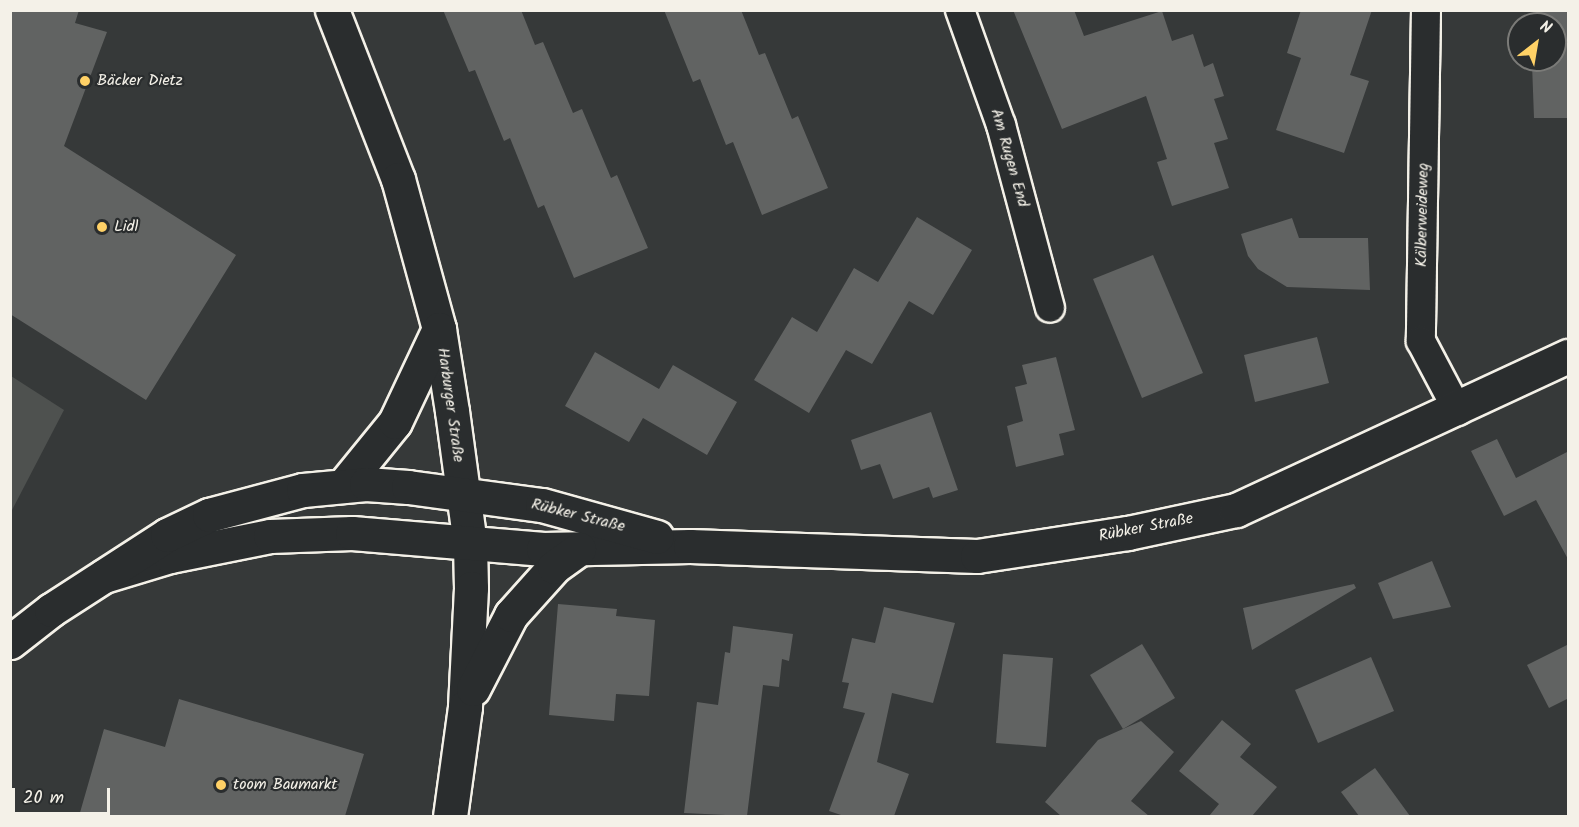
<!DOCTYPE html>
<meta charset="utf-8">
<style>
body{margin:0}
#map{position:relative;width:1579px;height:827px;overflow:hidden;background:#363939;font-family:Kalam,sans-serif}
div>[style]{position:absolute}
.green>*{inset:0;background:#4e514f}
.building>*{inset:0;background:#616362}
.roads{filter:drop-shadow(2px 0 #f4f1e8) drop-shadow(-2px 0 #f4f1e8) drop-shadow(0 2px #f4f1e8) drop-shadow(0 -2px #f4f1e8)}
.street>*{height:28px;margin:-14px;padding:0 14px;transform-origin:14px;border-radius:14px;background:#2a2d2e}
.secondary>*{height:33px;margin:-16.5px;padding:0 16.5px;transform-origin:16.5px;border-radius:16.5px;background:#2a2d2e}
.dots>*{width:16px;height:16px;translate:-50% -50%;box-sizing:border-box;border:3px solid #2a2d2e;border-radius:50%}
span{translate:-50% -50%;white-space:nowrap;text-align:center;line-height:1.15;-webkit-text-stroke:4.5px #2a2d2e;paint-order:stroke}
.poi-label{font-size:16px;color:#f4f1e8}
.left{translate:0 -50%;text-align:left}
.street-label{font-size:16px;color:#f4f1e8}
.frame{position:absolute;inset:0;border:12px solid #f4f1e8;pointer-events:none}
.north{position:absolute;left:1507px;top:12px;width:60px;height:60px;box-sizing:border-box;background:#2a2d2e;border:2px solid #7b7b78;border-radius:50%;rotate:31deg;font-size:16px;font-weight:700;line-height:24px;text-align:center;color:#f4f1e8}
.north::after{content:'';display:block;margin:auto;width:21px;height:27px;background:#ffd166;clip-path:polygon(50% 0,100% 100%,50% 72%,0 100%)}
.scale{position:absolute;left:12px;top:788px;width:98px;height:27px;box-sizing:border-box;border:3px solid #f4f1e8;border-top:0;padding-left:8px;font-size:18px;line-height:21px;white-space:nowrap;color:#f4f1e8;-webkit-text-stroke:4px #2a2d2e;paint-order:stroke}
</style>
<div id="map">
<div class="green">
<div style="clip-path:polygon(11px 376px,64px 410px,11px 512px)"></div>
</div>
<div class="building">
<div style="clip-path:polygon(10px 10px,79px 10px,75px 23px,107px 32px,64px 146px,236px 255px,146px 400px,10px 314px)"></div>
<div style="clip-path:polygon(443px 10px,521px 10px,535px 45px,543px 42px,573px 113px,582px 109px,611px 178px,617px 175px,648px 248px,574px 278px,544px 205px,538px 208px,510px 138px,504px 141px,475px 70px,469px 72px)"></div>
<div style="clip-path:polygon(664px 10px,741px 10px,759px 55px,765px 53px,792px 119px,798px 116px,828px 188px,762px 215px,733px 142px,726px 145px,700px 79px,693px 82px)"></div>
<div style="clip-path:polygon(1013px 10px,1074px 10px,1084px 36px,1162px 11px,1172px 41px,1193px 34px,1204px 67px,1213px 63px,1224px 96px,1214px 99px,1228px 139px,1214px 143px,1229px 188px,1172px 206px,1157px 162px,1167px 159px,1146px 96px,1062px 129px)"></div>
<div style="clip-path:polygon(1301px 10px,1372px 10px,1350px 75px,1369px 81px,1344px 153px,1276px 130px,1301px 58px,1287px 53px)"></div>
<div style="clip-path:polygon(1536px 10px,1569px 10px,1569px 118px,1534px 118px,1532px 64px,1555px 60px,1555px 24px,1537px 24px)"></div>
<div style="clip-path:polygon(917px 217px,972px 250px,933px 315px,909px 301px,872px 364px,846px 350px,809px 413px,754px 380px,792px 317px,817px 332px,854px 268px,878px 282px)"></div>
<div style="clip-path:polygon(1292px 218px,1299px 238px,1368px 238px,1370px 290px,1287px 287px,1258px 269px,1248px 256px,1241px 234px)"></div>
<div style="clip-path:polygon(1153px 255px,1203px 373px,1142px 398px,1093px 279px)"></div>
<div style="clip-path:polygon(1317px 337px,1329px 383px,1255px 402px,1244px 355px)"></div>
<div style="clip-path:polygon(595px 352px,659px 389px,673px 365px,737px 402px,707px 455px,643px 418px,629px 442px,565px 406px)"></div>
<div style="clip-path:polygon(1056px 357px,1075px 430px,1059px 434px,1064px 455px,1016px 467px,1007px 426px,1023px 421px,1015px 387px,1027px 384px,1022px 365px)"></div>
<div style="clip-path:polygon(931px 412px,958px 490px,933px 498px,929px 487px,893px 499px,880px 464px,861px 470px,851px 440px)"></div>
<div style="clip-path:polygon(1497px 439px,1516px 478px,1569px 451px,1569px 561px,1536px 500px,1504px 516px,1471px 451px)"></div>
<div style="clip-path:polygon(1432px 561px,1451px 607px,1393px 619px,1378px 583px)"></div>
<div style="clip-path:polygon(1354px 584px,1356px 588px,1252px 650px,1243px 608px)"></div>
<div style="clip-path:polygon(558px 604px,617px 609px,616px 616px,655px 620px,649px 696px,616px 694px,614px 721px,549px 715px)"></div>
<div style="clip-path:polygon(884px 607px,955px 623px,933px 703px,892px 693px,877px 762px,909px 774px,894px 816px,844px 816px,829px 811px,865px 713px,843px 708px,849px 683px,842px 682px,852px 638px,875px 643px)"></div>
<div style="clip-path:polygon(733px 626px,793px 634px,789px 661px,782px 659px,779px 687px,763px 685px,747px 816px,684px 813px,697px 702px,718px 705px,725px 652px,730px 653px)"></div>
<div style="clip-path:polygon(1142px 644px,1175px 698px,1123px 729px,1090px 675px)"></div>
<div style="clip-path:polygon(1569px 644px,1569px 698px,1549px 708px,1527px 665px)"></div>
<div style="clip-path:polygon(1003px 654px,1053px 658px,1046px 747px,996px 743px)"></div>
<div style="clip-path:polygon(1371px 657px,1394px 711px,1318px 743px,1295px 690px)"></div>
<div style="clip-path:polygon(179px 699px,364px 754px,345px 816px,79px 816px,104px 729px,165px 747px)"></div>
<div style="clip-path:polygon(1222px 720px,1251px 744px,1240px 757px,1277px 787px,1252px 816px,1209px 816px,1219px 804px,1179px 771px)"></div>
<div style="clip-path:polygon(1141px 721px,1174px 752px,1131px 801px,1149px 816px,1061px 816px,1045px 802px,1098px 740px)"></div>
<div style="clip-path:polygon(1375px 768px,1410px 816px,1359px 816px,1341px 792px)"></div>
</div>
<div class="roads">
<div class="street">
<div style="left:960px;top:10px;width:122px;rotate:70.4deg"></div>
<div style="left:1001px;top:125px;width:189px;rotate:75deg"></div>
<div style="left:1426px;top:10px;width:331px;rotate:90.9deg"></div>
<div style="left:1421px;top:341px;width:79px;rotate:62.1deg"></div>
</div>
<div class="secondary">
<div style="left:332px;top:10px;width:181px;rotate:68.7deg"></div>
<div style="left:398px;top:179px;width:156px;rotate:74.7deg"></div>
<div style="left:439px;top:329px;width:83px;rotate:81deg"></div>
<div style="left:452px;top:411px;width:134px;rotate:82.3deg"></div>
<div style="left:470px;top:544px;width:44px;rotate:88.7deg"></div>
<div style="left:471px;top:588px;width:119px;rotate:92.9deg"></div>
<div style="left:465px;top:707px;width:110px;rotate:97.8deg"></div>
<div style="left:343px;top:486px;width:82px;rotate:-50.9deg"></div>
<div style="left:395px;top:422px;width:103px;rotate:-64.7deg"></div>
<div style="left:104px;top:576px;width:69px;rotate:-16.9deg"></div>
<div style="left:170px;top:556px;width:102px;rotate:-11.3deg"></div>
<div style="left:270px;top:536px;width:82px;rotate:-2.1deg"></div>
<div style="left:352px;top:533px;width:192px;rotate:4.8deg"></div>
<div style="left:543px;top:549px;width:147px;rotate:-1.2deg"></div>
<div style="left:690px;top:546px;width:287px;rotate:2deg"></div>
<div style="left:977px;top:556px;width:153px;rotate:-8.7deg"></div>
<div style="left:1128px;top:533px;width:110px;rotate:-12deg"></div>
<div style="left:1236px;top:510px;width:366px;rotate:-24.9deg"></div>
<div style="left:10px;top:642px;width:52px;rotate:-38deg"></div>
<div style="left:51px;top:610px;width:138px;rotate:-32.9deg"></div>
<div style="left:167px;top:535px;width:47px;rotate:-25.5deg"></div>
<div style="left:209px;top:515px;width:97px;rotate:-14.9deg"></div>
<div style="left:303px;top:490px;width:63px;rotate:-5.4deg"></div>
<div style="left:366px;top:484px;width:42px;rotate:4.1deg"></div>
<div style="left:408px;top:487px;width:135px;rotate:7.7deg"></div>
<div style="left:542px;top:505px;width:119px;rotate:15.5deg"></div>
<div style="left:473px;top:689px;width:83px;rotate:-62.8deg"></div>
<div style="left:511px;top:615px;width:64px;rotate:-48.1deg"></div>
<div style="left:554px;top:567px;width:31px;rotate:-36deg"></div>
</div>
</div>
<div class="dots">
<div style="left:85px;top:81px;background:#ffd166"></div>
<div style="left:102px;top:227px;background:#ffd166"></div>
<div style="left:221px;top:785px;background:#ffd166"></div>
</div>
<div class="poi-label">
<span class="left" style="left:97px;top:81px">Bäcker Dietz</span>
<span class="left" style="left:114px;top:227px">Lidl</span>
<span class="left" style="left:233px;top:785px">toom Baumarkt</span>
</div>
<div class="street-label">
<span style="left:1009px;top:158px;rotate:74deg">Am Rugen End</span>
<span style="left:1423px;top:215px;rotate:-89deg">Kälberweideweg</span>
<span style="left:450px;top:405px;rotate:82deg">Harburger Straße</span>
<span style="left:578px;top:516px;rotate:14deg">Rübker Straße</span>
<span style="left:1146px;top:528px;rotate:-11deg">Rübker Straße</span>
</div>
<div class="frame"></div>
<div class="north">N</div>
<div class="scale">20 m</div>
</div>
